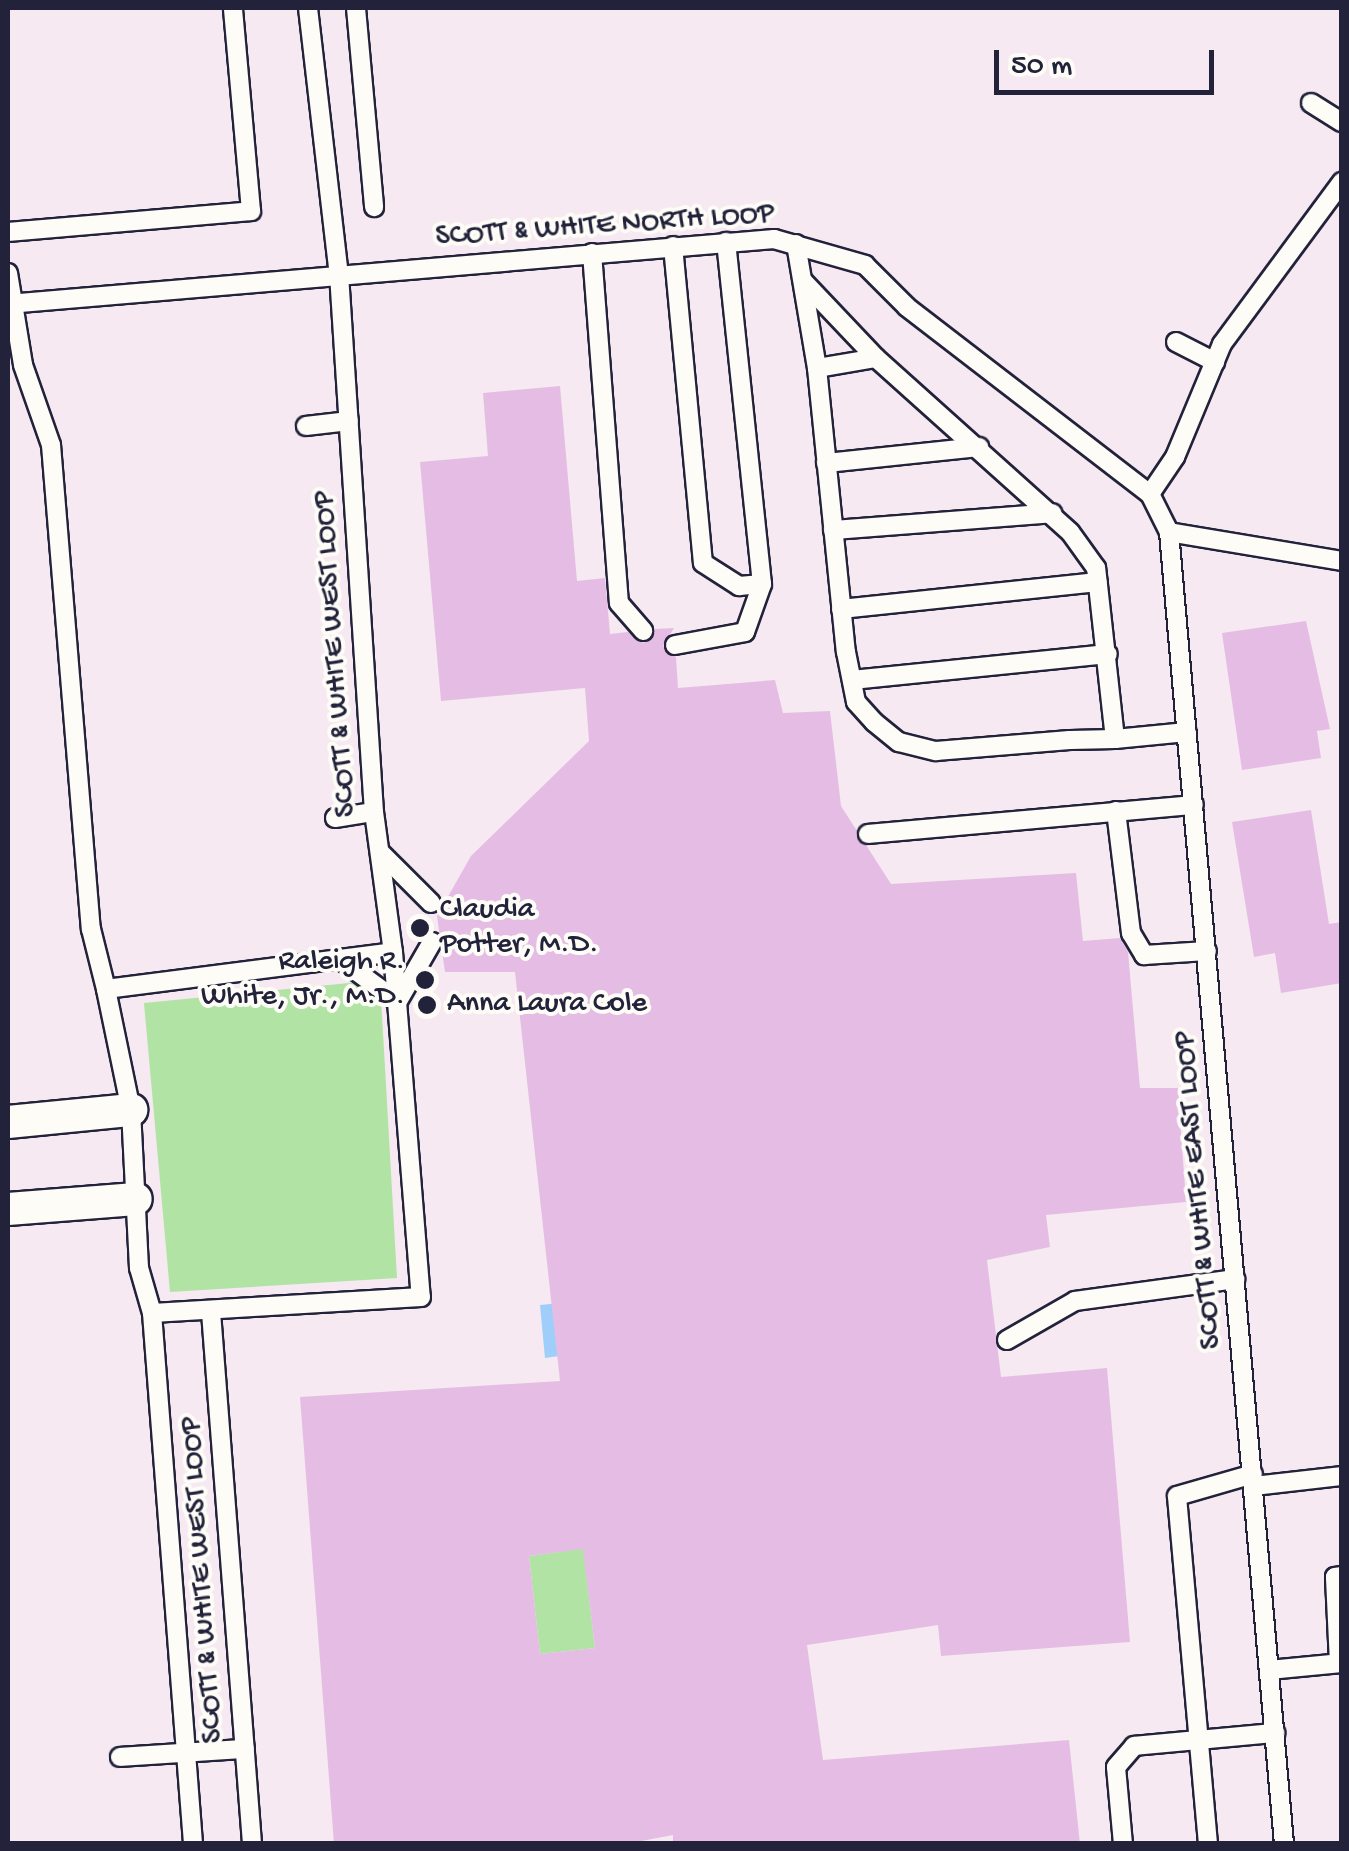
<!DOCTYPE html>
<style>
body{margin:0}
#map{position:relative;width:1349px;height:1851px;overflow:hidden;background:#f6e9f1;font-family:"Gochi Hand",sans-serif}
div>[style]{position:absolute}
.green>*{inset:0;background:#b1e3a4}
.water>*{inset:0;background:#a0cefb}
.building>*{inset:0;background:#e5bde4}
.roads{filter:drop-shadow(2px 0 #22223b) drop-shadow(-2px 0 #22223b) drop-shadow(0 2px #22223b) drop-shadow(0 -2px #22223b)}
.lane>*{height:18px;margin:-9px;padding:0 9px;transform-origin:9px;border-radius:9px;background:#fdfcf7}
.street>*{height:32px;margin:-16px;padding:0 16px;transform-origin:16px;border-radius:16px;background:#fdfcf7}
.dots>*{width:28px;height:28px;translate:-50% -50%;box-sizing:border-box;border:5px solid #fdfcf7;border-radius:50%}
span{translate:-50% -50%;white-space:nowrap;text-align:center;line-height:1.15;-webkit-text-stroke:8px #fdfcf7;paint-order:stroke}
.street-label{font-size:30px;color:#22223b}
.poi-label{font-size:30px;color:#22223b}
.left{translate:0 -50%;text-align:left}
.right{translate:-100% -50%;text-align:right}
.frame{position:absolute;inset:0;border:10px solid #22223b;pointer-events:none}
.scale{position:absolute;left:994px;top:50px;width:220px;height:45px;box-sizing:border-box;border:5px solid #22223b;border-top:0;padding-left:12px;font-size:30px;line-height:35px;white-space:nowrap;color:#22223b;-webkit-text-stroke:8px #fdfcf7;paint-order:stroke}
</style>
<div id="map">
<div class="green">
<div style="clip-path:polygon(380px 980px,397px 1278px,170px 1292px,144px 1003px)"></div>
<div style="clip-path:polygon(572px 1451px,595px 1648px,540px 1654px,529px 1556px,558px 1552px)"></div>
</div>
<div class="water">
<div style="clip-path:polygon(560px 1303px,566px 1355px,545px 1358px,540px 1305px)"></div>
</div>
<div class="building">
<div style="clip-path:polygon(evenodd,560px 386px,577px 581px,605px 578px,610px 634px,628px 632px,644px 643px,655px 629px,674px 628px,663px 646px,676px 657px,678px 688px,775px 680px,783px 713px,830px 711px,841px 806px,891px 884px,1076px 873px,1083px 941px,1120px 938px,1128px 952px,1140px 1088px,1178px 1088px,1186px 1202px,1046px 1215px,1050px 1247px,987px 1260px,1001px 1377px,1107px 1368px,1130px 1642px,941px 1656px,938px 1625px,807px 1645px,823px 1760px,1069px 1740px,1080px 1844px,673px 1844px,673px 1835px,626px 1844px,334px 1844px,300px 1397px,560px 1381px,515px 972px,445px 972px,437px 916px,471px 856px,589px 741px,585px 688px,441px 701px,420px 462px,488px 456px,483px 393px,560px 386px,583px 1549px,595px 1648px,540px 1654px,529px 1556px,583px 1549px)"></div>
<div style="clip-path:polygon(1306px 621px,1330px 729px,1317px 731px,1321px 758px,1242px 770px,1222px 633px)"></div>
<div style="clip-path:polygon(1311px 810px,1329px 924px,1342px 922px,1342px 983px,1281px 993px,1275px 953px,1254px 957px,1232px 822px)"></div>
</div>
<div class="roads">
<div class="lane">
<div style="left:308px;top:8px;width:268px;rotate:83.4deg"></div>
<div style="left:339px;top:274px;width:539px;rotate:86.28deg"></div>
<div style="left:374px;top:812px;width:141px;rotate:82.3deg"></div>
<div style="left:393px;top:952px;width:346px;rotate:85.4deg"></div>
<div style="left:421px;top:1297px;width:269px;rotate:176.6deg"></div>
<div style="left:152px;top:1313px;width:47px;rotate:-106.1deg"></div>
<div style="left:139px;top:1268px;width:158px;rotate:-92.9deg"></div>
<div style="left:131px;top:1110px;width:124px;rotate:-101.7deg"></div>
<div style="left:106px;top:989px;width:289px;rotate:-7.3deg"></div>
<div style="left:356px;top:8px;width:200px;rotate:84.8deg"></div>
<div style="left:1311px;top:103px;width:36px;rotate:32deg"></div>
<div style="left:8px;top:232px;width:244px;rotate:-4.9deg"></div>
<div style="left:251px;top:211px;width:204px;rotate:-95.1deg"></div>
<div style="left:796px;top:244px;width:126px;rotate:80.4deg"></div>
<div style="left:673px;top:246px;width:318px;rotate:84.6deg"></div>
<div style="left:703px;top:563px;width:43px;rotate:32.6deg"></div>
<div style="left:739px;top:586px;width:23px;rotate:-5deg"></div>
<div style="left:592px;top:253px;width:351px;rotate:85.6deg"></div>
<div style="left:619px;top:603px;width:37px;rotate:49deg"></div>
<div style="left:8px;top:273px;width:93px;rotate:80.7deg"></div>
<div style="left:23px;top:365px;width:85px;rotate:70.7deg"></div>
<div style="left:51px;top:445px;width:486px;rotate:85.3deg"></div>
<div style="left:91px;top:929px;width:62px;rotate:76deg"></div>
<div style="left:803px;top:281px;width:106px;rotate:46.5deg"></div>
<div style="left:8px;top:304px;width:769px;rotate:-4.85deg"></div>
<div style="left:774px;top:239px;width:95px;rotate:15.9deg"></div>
<div style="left:865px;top:265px;width:59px;rotate:45deg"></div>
<div style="left:907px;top:307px;width:307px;rotate:37.6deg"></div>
<div style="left:1150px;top:494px;width:42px;rotate:63.4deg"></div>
<div style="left:1169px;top:532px;width:1317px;rotate:84.99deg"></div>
<div style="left:1176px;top:342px;width:44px;rotate:27.1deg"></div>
<div style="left:306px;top:426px;width:43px;rotate:-6.6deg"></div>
<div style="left:826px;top:463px;width:154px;rotate:-6deg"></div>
<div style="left:1150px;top:494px;width:45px;rotate:-56deg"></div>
<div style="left:1175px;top:457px;width:122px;rotate:-67.4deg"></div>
<div style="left:1222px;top:344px;width:202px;rotate:-53.5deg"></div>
<div style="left:833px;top:530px;width:220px;rotate:-4.4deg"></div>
<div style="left:1169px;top:532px;width:175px;rotate:9.5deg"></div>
<div style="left:841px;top:609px;width:258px;rotate:-6deg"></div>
<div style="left:675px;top:645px;width:71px;rotate:-10.5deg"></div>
<div style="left:745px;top:632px;width:51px;rotate:-70.5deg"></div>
<div style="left:762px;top:584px;width:344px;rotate:-96deg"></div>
<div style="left:852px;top:680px;width:257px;rotate:-5.8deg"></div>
<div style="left:1115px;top:739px;width:172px;rotate:-96.3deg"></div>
<div style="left:1096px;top:568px;width:44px;rotate:-125.8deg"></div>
<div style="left:1070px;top:532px;width:261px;rotate:-138.1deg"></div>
<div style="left:876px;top:358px;width:60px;rotate:170.4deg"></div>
<div style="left:817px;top:368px;width:285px;rotate:84.2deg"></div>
<div style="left:846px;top:652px;width:51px;rotate:78.7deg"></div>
<div style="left:856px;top:702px;width:27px;rotate:48deg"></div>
<div style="left:874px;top:722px;width:32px;rotate:39deg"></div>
<div style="left:899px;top:742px;width:38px;rotate:14deg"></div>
<div style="left:936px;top:751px;width:134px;rotate:-4.7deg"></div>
<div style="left:1070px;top:740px;width:45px;rotate:-1.3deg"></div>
<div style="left:1115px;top:739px;width:72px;rotate:-5.6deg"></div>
<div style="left:1116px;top:811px;width:123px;rotate:83deg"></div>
<div style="left:1131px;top:933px;width:26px;rotate:59deg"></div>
<div style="left:1144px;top:955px;width:63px;rotate:-3.6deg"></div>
<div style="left:335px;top:818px;width:39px;rotate:-9deg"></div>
<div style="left:868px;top:834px;width:327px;rotate:-5.1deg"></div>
<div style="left:380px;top:852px;width:72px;rotate:45deg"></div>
<div style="left:345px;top:963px;width:64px;rotate:36.2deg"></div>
<div style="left:398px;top:1001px;width:68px;rotate:-60deg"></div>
<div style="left:211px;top:1312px;width:534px;rotate:85.59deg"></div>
<div style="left:152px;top:1313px;width:533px;rotate:85.58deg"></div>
<div style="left:1007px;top:1340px;width:78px;rotate:-29.8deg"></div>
<div style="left:1075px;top:1301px;width:162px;rotate:-7.8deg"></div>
<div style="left:1254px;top:1486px;width:89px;rotate:-6.5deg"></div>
<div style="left:1339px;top:1663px;width:86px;rotate:-92.7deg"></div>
<div style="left:1335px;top:1577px;width:7px;rotate:-8deg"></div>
<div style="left:1269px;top:1670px;width:73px;rotate:-5.5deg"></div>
<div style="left:120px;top:1757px;width:125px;rotate:-3.7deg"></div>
<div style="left:1123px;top:1844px;width:77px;rotate:-95.2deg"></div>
<div style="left:1116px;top:1767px;width:28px;rotate:-49deg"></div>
<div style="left:1134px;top:1746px;width:142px;rotate:-5.3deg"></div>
<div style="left:1208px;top:1844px;width:349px;rotate:-95.1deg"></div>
<div style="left:1177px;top:1496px;width:79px;rotate:-16.1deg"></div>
</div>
<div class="street">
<div style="left:8px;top:1122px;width:124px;rotate:-5.6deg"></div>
<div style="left:8px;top:1209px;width:128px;rotate:-4.5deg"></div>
</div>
</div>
<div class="dots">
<div style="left:420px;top:928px;background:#22223b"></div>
<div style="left:425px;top:980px;background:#22223b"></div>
<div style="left:427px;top:1005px;background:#22223b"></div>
</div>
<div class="street-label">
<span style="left:605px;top:227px;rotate:-4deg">SCOTT &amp; WHITE NORTH LOOP</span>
<span style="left:337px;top:654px;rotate:-94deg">SCOTT &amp; WHITE WEST LOOP</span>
<span style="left:1200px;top:1190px;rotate:-95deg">SCOTT &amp; WHITE EAST LOOP</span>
<span style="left:204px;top:1580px;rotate:-94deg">SCOTT &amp; WHITE WEST LOOP</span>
</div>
<div class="poi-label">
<span class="left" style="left:440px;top:928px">Claudia<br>Potter, M.D.</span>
<span class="right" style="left:405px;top:980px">Raleigh R.<br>White, Jr., M.D.</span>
<span class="left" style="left:447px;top:1005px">Anna Laura Cole</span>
</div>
<div class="frame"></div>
<div class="scale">50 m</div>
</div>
